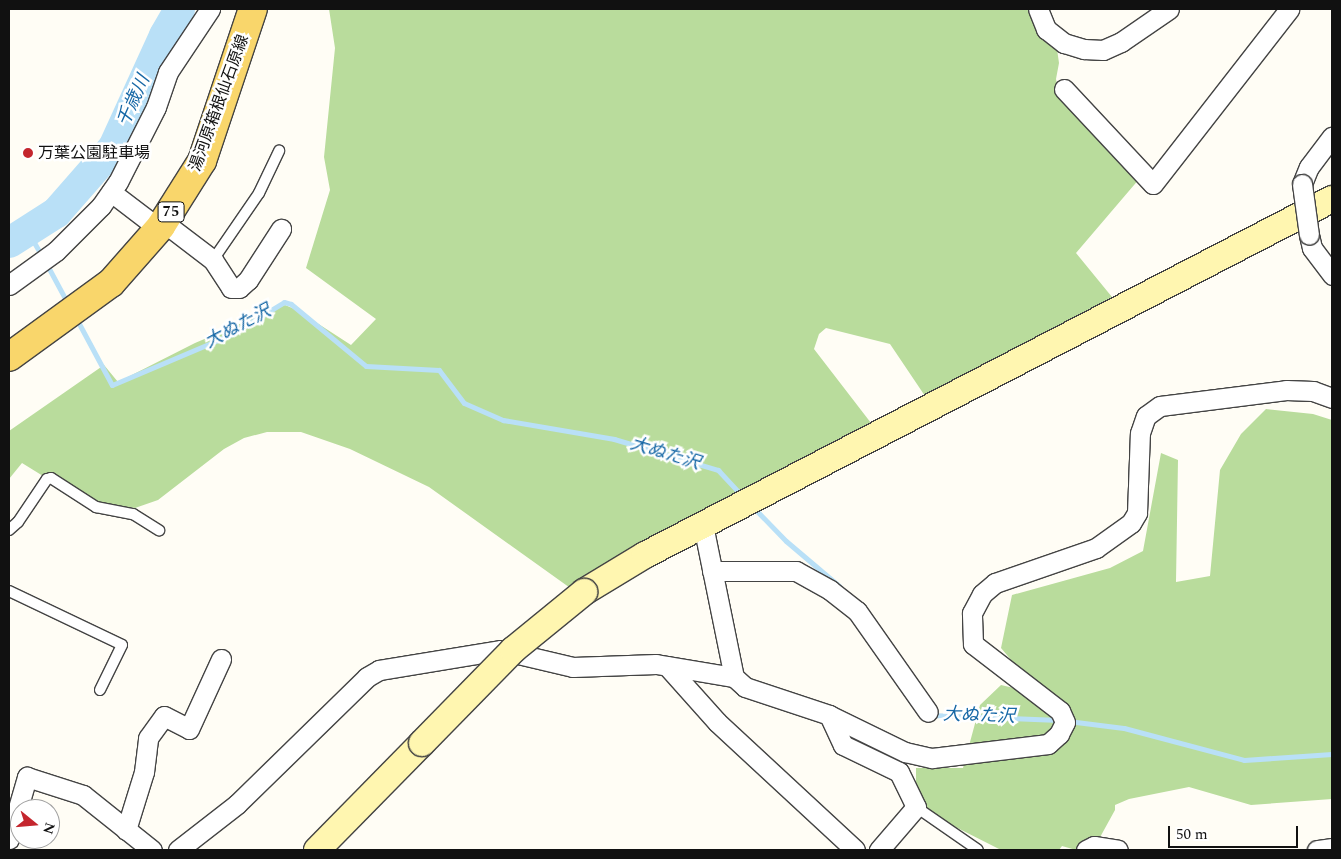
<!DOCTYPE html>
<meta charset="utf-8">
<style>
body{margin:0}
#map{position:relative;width:1341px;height:859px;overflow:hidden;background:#fffdf5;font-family:Spectral,"Noto Sans JP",serif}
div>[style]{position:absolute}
.forest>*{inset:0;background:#b9dc9c}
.stream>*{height:5px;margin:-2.5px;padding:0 2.5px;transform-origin:2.5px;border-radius:2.5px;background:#b9e0f7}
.river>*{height:31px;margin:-15.5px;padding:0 15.5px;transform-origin:15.5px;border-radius:15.5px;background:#b9e0f7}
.roads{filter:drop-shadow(1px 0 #444) drop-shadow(-1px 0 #444) drop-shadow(0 1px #444) drop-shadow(0 -1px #444)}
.lane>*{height:10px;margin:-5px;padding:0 5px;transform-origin:5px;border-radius:5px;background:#fff}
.street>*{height:19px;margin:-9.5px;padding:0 9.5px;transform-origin:9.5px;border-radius:9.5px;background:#fff}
.secondary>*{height:26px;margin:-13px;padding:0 13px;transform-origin:13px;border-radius:13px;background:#fff6b0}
.primary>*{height:28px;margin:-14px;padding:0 14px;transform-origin:14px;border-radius:14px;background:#f9d66b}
.bridges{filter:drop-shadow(1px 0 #444) drop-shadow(-1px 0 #444) drop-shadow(0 1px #444) drop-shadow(0 -1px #444)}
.street-bridge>*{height:19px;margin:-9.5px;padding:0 9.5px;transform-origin:9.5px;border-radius:9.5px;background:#fff}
.secondary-bridge>*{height:26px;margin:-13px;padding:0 13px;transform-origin:13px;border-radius:13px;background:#fff6b0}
.dots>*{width:14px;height:14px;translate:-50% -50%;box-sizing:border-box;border:2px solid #fff;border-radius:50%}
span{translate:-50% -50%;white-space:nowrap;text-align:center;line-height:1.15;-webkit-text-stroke:5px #fff;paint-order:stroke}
.shield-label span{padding:1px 4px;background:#fff;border:1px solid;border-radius:4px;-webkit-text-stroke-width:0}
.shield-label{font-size:15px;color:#111;font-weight:700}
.street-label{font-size:16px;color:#111}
.poi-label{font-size:16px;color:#111}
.left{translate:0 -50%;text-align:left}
.water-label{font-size:18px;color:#1768a6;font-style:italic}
.frame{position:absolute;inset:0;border:10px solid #111;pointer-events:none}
.north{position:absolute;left:10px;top:799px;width:50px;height:50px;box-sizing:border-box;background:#fff;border:1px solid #a0a0a0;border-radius:50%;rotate:107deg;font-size:14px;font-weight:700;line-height:20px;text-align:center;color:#111}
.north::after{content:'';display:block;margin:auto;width:18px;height:22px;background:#c4262e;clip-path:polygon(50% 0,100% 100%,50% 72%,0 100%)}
.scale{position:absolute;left:1168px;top:826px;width:130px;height:22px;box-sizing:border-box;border:2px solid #111;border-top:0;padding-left:6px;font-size:15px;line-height:18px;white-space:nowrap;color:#111;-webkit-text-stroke:4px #fff;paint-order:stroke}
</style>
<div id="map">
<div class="forest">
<div style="clip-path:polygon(329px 9px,1029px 9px,1057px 49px,1059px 63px,1056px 79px,1059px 95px,1140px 178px,1076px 253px,1112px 297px,925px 396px,890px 344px,826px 328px,819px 334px,814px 349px,871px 423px,700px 512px,573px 590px,429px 487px,350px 449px,301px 432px,267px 432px,244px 438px,224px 449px,158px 500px,135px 508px,98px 503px,50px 474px,43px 476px,22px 463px,9px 479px,9px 431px,104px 365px,118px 382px,195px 343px,285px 305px,297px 310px,351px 345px,376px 319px,306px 268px,330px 190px,324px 157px,335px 48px)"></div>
<div style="clip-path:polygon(1266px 409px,1313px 414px,1332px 420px,1332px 799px,1251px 805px,1189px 787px,1129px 799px,1115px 805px,1115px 810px,1093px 850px,1076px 850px,1062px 846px,1059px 850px,1001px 850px,916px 807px,916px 768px,963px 768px,980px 705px,1001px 685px,1040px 694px,1001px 648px,1012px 595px,1110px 568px,1143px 551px,1161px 453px,1178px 460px,1176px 582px,1210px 576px,1220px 470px,1241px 434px)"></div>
</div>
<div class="stream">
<div style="left:28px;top:232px;width:28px;rotate:60deg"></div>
<div style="left:46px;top:263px;width:47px;rotate:61.8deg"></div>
<div style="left:76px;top:318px;width:76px;rotate:61.8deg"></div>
<div style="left:112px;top:385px;width:130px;rotate:-23deg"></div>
<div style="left:232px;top:334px;width:61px;rotate:-31.6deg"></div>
<div style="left:284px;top:302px;width:7px;rotate:16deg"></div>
<div style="left:291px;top:304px;width:97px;rotate:39.6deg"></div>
<div style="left:366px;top:366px;width:73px;rotate:3.1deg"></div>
<div style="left:439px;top:370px;width:41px;rotate:52.9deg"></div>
<div style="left:464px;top:403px;width:43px;rotate:23.6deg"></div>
<div style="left:503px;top:420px;width:113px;rotate:9.7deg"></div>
<div style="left:614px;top:439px;width:109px;rotate:16.6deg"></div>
<div style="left:718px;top:470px;width:35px;rotate:47deg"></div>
<div style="left:753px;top:507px;width:47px;rotate:45.9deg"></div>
<div style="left:786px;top:541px;width:70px;rotate:40.3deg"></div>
<div style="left:930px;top:715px;width:129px;rotate:2.2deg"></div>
<div style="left:1068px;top:721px;width:56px;rotate:7.1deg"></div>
<div style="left:1124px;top:728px;width:124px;rotate:14.9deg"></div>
<div style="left:1244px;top:760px;width:88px;rotate:-3.9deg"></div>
</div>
<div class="river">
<div style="left:9px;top:242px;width:56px;rotate:-32.6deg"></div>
<div style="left:56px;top:212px;width:86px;rotate:-48.8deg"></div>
<div style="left:113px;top:147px;width:123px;rotate:-65.5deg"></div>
<div style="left:164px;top:35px;width:30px;rotate:-60deg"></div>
</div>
<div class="roads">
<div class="lane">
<div style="left:213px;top:260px;width:81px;rotate:-55.5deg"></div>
<div style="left:259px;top:193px;width:47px;rotate:-64.5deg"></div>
<div style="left:9px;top:530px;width:12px;rotate:-42deg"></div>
<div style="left:18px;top:522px;width:52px;rotate:-56deg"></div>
<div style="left:47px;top:479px;width:4px;rotate:-14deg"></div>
<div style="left:51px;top:478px;width:54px;rotate:32.8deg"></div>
<div style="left:96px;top:507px;width:38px;rotate:11deg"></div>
<div style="left:133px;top:514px;width:31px;rotate:32deg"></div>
<div style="left:9px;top:591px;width:125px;rotate:25.5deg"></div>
<div style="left:122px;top:645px;width:50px;rotate:116.1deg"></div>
<div style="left:916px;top:807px;width:75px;rotate:34.7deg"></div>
</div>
<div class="street">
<div style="left:1038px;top:9px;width:22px;rotate:68deg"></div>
<div style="left:1046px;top:29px;width:23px;rotate:38deg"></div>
<div style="left:1064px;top:43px;width:21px;rotate:17deg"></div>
<div style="left:1084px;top:49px;width:19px;rotate:3deg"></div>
<div style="left:1103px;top:50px;width:20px;rotate:-24deg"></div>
<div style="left:1121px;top:42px;width:58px;rotate:-34.5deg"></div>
<div style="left:1064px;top:89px;width:130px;rotate:46.9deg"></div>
<div style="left:1153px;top:184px;width:222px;rotate:-52.1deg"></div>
<div style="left:1302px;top:184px;width:18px;rotate:-68deg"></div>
<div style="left:1309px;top:167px;width:38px;rotate:-53deg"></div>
<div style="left:111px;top:192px;width:48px;rotate:37.3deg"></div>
<div style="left:149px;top:221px;width:23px;rotate:18deg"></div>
<div style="left:171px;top:228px;width:53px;rotate:37.3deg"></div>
<div style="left:213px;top:260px;width:33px;rotate:57deg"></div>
<div style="left:231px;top:288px;width:8px"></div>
<div style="left:239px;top:288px;width:12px;rotate:-42deg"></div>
<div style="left:248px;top:280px;width:61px;rotate:-57.1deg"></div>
<div style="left:1309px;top:235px;width:13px;rotate:77deg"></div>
<div style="left:1312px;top:248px;width:34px;rotate:53deg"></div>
<div style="left:9px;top:285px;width:58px;rotate:-35.9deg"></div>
<div style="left:56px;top:251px;width:64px;rotate:-45deg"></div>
<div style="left:101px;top:206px;width:29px;rotate:-55deg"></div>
<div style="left:118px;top:182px;width:84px;rotate:-63.1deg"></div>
<div style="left:156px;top:107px;width:37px;rotate:-71deg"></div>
<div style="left:168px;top:72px;width:76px;rotate:-56.3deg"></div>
<div style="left:703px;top:525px;width:155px;rotate:78.5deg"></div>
<div style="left:712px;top:571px;width:84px"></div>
<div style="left:796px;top:571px;width:39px;rotate:29deg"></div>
<div style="left:830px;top:590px;width:34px;rotate:38deg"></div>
<div style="left:857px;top:611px;width:123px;rotate:54.9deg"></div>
<div style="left:667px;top:666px;width:75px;rotate:48.2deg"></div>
<div style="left:717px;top:722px;width:188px;rotate:42.8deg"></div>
<div style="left:829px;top:715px;width:33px;rotate:65deg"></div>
<div style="left:843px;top:745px;width:62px;rotate:25.7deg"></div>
<div style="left:899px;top:772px;width:39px;rotate:64deg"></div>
<div style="left:916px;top:807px;width:57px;rotate:130.7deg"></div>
<div style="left:126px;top:830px;width:61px;rotate:-72.8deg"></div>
<div style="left:144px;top:772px;width:34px;rotate:-83deg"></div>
<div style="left:148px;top:738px;width:27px;rotate:-54deg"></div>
<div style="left:164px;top:716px;width:28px;rotate:27deg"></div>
<div style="left:189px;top:729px;width:77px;rotate:-65.4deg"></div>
<div style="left:9px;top:839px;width:65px;rotate:-73.8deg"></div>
<div style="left:27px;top:777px;width:59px;rotate:17.8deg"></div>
<div style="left:83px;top:795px;width:88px;rotate:38.6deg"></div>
<div style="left:178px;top:850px;width:75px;rotate:-37.9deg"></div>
<div style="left:237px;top:804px;width:182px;rotate:-44.3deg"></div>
<div style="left:367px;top:677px;width:14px;rotate:-30deg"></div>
<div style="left:379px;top:670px;width:124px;rotate:-9.3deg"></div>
<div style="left:501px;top:650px;width:74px;rotate:13.3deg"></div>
<div style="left:573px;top:667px;width:83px;rotate:-2.1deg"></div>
<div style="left:656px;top:664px;width:79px;rotate:9.5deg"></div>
<div style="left:734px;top:677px;width:15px;rotate:42deg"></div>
<div style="left:745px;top:687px;width:89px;rotate:18.4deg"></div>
<div style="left:829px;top:715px;width:85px;rotate:26deg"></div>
<div style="left:905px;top:752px;width:28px;rotate:13deg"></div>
<div style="left:932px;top:758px;width:117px;rotate:-6.9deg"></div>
<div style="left:1048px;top:744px;width:15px;rotate:-42deg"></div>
<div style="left:1059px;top:734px;width:13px;rotate:-63deg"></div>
<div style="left:1065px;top:722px;width:12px;rotate:-114deg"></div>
<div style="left:1060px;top:711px;width:110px;rotate:-142.4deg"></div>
<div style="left:973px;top:644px;width:31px;rotate:-92deg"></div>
<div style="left:972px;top:613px;width:21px;rotate:-62deg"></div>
<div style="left:982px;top:594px;width:17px;rotate:-40deg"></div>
<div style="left:995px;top:583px;width:107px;rotate:-19.1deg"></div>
<div style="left:1096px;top:548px;width:43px;rotate:-35.5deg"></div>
<div style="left:1131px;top:523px;width:12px;rotate:-59deg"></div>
<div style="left:1137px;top:513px;width:80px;rotate:-87.9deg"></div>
<div style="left:1140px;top:433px;width:18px;rotate:-71deg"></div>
<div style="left:1146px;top:416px;width:17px;rotate:-36deg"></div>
<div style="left:1160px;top:406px;width:127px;rotate:-7.2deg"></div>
<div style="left:1286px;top:390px;width:27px;rotate:2deg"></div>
<div style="left:1313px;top:391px;width:20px;rotate:20deg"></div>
<div style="left:1086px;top:850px;width:9px;rotate:-27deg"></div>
<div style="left:1094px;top:846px;width:24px;rotate:9deg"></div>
<div style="left:1317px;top:850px;width:15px;rotate:-8deg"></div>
</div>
<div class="secondary">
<div style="left:584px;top:592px;width:71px;rotate:-31.2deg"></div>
<div style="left:645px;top:555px;width:774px;rotate:-27.39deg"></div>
<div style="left:317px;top:850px;width:150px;rotate:-45.5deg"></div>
</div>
<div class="primary">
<div style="left:9px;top:357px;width:126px;rotate:-36deg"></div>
<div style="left:111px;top:283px;width:76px;rotate:-48.7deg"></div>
<div style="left:161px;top:226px;width:77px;rotate:-57.8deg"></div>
<div style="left:202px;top:161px;width:160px;rotate:-71.5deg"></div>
</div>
</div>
<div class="bridges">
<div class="street-bridge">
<div style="left:1302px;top:184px;width:51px;rotate:82.2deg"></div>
</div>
<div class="secondary-bridge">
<div style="left:422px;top:743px;width:130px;rotate:-45.6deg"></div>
<div style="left:513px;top:650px;width:92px;rotate:-39.2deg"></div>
</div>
</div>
<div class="dots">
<div style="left:28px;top:153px;background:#c4262e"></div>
</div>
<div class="shield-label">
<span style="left:171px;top:212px">75</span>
</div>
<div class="street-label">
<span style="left:219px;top:103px;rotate:-70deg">湯河原箱根仙石原線</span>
</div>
<div class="poi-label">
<span class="left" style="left:38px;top:153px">万葉公園駐車場</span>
</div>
<div class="water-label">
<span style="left:134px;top:101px;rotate:-66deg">千歳川</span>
<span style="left:238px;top:327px;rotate:-28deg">大ぬた沢</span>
<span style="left:665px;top:454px;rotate:17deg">大ぬた沢</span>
<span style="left:979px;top:716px;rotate:2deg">大ぬた沢</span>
</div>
<div class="frame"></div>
<div class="north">N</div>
<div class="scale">50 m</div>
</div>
